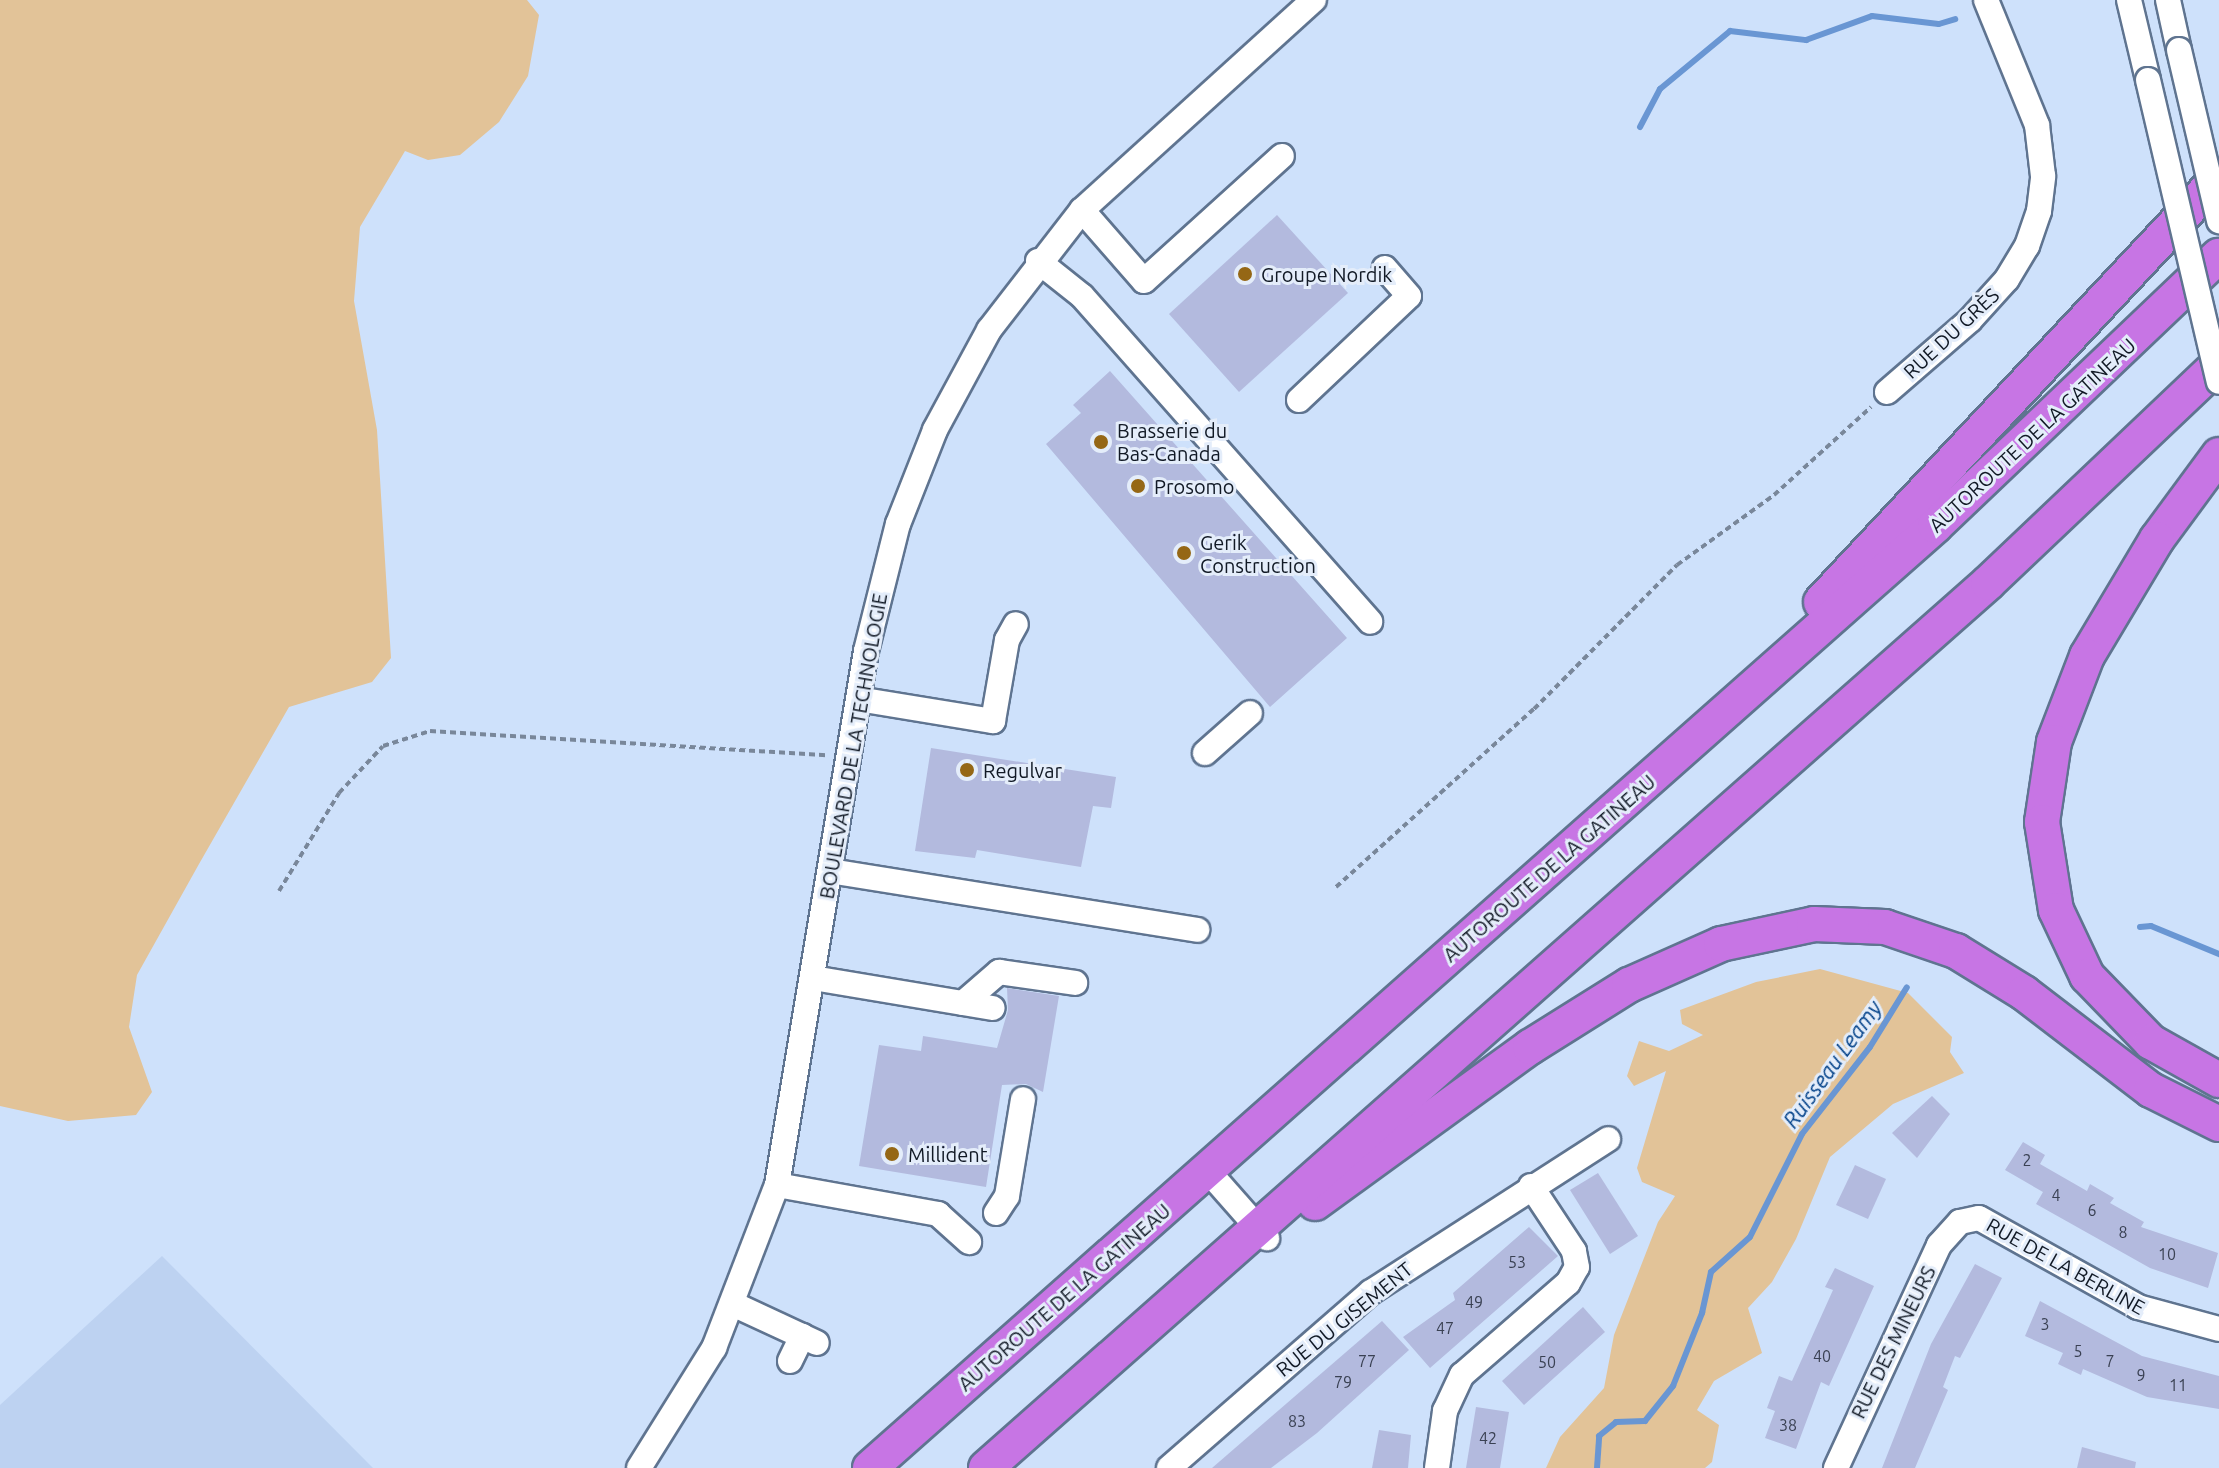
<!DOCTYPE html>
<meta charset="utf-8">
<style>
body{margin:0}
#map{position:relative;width:2219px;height:1468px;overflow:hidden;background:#cee1fb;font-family:Ubuntu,sans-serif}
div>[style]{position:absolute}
.built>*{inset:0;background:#bdd2f1}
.green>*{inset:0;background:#e2c398}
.stream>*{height:6px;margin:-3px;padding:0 3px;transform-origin:3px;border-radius:3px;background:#6996d3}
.building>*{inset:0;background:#b3bade}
.path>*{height:4px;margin-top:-2px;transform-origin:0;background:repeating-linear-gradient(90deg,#79879a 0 6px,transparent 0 10px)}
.roads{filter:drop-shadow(2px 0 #5f7490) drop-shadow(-2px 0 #5f7490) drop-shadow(0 2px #5f7490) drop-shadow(0 -2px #5f7490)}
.minor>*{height:24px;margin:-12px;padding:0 12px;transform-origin:12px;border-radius:12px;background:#fff}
.highway>*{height:34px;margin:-17px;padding:0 17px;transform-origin:17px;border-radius:17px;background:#c775e4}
.bridges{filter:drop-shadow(2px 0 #5f7490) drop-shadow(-2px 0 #5f7490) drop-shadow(0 2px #5f7490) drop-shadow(0 -2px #5f7490)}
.minor-bridge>*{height:24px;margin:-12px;padding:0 12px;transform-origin:12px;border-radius:12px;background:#fff}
.dots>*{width:22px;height:22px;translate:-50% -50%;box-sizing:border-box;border:4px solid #e4edfa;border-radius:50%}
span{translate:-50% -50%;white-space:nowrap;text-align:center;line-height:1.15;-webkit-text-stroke:6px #e4edfa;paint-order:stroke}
.number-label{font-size:16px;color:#3a4153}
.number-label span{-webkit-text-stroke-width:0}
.poi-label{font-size:20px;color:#111925}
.left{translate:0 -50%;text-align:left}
.street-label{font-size:20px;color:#111925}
.water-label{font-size:22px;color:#004088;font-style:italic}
</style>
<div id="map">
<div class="built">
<div style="clip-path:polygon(162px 1256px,373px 1468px,0 1468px,0 1405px)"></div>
</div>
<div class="green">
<div style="clip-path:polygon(0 0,527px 0,539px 15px,528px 76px,499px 122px,460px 155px,428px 160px,405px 151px,360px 227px,354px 301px,377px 430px,391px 658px,372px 682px,289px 707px,199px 864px,137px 975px,129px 1027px,152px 1092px,136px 1115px,68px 1121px,0 1106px)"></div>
<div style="clip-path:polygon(1820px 969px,1908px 993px,1952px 1037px,1950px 1052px,1964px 1073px,1893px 1104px,1830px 1157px,1796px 1239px,1772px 1282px,1748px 1308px,1762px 1353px,1714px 1381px,1697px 1410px,1719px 1425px,1712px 1462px,1705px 1468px,1546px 1468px,1560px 1437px,1604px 1388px,1614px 1335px,1658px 1222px,1675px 1196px,1642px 1182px,1637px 1168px,1666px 1071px,1634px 1086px,1627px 1076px,1639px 1041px,1669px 1051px,1703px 1035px,1682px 1024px,1680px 1010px,1756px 982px)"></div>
</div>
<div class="stream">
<div style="left:1640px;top:127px;width:43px;rotate:-62.2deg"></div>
<div style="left:1660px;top:89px;width:91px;rotate:-39.6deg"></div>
<div style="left:1730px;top:31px;width:77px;rotate:6.8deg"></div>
<div style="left:1806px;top:40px;width:70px;rotate:-20deg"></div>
<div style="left:1872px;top:16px;width:67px;rotate:6.8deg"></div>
<div style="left:1939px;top:24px;width:17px;rotate:-17deg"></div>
<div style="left:2140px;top:927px;width:11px;rotate:-5deg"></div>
<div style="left:2151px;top:926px;width:74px;rotate:22.4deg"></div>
<div style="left:1597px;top:1468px;width:32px;rotate:-86deg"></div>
<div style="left:1599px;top:1436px;width:22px;rotate:-39deg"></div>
<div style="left:1616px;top:1422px;width:29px;rotate:-2deg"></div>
<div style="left:1645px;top:1421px;width:45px;rotate:-51.3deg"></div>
<div style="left:1673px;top:1386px;width:79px;rotate:-68.3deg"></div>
<div style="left:1702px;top:1313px;width:42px;rotate:-77.6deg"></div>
<div style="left:1711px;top:1272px;width:52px;rotate:-41.9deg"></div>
<div style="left:1750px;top:1237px;width:115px;rotate:-63.2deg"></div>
<div style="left:1802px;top:1134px;width:110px;rotate:-52deg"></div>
<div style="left:1870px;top:1047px;width:70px;rotate:-58.3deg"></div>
</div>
<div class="building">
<div style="clip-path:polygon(1277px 215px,1348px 293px,1239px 392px,1169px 314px)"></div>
<div style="clip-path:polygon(1110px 371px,1347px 638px,1270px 707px,1046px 444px,1081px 413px,1073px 405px)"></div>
<div style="clip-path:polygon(931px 748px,1116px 777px,1111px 808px,1093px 806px,1081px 867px,977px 850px,975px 858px,915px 851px)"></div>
<div style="clip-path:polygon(1007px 988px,1059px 996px,1043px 1092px,1026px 1084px,1002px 1085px,986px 1187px,859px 1166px,879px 1045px,921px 1051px,923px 1036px,997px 1048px,1008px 1010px)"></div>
<div style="clip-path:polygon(1932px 1096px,1950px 1114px,1917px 1158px,1892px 1133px)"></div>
<div style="clip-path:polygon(2023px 1142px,2045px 1155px,2040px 1164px,2087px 1191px,2090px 1184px,2114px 1198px,2110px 1203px,2144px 1222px,2141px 1227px,2218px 1253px,2208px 1288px,2150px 1268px,2036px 1204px,2043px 1192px,2005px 1170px)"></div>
<div style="clip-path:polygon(1855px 1165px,1886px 1179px,1868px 1219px,1836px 1205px)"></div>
<div style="clip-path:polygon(1598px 1173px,1638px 1236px,1610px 1254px,1570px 1190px)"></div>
<div style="clip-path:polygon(1529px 1227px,1558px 1256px,1430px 1368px,1403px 1337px,1455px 1300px,1453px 1293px)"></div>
<div style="clip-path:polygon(1975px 1264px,2002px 1278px,1960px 1358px,1955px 1356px,1943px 1387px,1948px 1390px,1915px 1468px,1882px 1468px,1931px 1344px)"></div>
<div style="clip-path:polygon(1835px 1268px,1874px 1286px,1829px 1386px,1821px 1382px,1796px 1449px,1765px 1438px,1775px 1411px,1767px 1408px,1779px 1376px,1792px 1381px,1833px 1290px,1825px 1287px)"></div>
<div style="clip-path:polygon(2040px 1301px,2142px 1356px,2219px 1376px,2219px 1409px,2147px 1397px,2083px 1369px,2081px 1375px,2058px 1364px,2063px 1353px,2025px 1336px)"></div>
<div style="clip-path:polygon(1583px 1307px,1605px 1332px,1524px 1405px,1502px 1381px)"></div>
<div style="clip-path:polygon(1382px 1321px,1409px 1350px,1317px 1433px,1271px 1468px,1212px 1468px)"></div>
<div style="clip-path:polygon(1476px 1407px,1509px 1412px,1500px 1468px,1466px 1468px)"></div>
<div style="clip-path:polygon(1379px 1430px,1411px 1435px,1408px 1468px,1372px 1468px)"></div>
<div style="clip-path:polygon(2082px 1447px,2136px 1462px,2135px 1468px,2077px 1468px)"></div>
</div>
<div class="path">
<div style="left:1336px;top:887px;width:266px;rotate:-42deg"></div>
<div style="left:1534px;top:709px;width:203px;rotate:-45.2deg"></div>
<div style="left:1677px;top:565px;width:120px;rotate:-35.8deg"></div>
<div style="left:1774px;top:495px;width:131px;rotate:-42.2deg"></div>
<div style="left:279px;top:891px;width:115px;rotate:-58.5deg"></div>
<div style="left:339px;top:793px;width:64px;rotate:-46.9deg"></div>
<div style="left:383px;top:746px;width:49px;rotate:-17.7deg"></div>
<div style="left:430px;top:731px;width:397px;rotate:3.5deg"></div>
</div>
<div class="roads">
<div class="minor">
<div style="left:2129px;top:0;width:82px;rotate:76.6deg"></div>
<div style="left:2168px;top:0;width:51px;rotate:77.6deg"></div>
<div style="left:1082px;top:210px;width:94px;rotate:48.9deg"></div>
<div style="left:1144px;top:281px;width:186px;rotate:-42.2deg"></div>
<div style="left:1038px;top:261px;width:56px;rotate:38.5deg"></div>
<div style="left:1082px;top:296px;width:435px;rotate:48.5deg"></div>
<div style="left:1887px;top:392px;width:110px;rotate:-40.9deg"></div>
<div style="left:1970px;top:320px;width:55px;rotate:-47.9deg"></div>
<div style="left:2007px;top:279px;width:39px;rotate:-59deg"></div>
<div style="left:2027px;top:246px;width:37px;rotate:-71deg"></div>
<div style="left:2039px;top:211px;width:35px;rotate:-83deg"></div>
<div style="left:2043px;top:176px;width:51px;rotate:-96.7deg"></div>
<div style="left:2037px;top:125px;width:135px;rotate:-112.2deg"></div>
<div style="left:1299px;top:400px;width:151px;rotate:-43.4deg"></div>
<div style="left:1409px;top:296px;width:37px;rotate:-131deg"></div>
<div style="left:858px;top:699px;width:137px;rotate:9.3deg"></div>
<div style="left:993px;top:721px;width:82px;rotate:-80.2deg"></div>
<div style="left:1007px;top:640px;width:18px;rotate:-61deg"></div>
<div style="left:1205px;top:753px;width:60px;rotate:-41.6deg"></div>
<div style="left:830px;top:871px;width:372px;rotate:9.1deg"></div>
<div style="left:813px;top:978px;width:182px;rotate:9.5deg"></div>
<div style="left:963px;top:1003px;width:48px;rotate:-40.7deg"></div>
<div style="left:999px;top:972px;width:77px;rotate:8.2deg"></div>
<div style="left:1207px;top:1170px;width:91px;rotate:48.6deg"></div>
<div style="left:777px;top:1185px;width:164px;rotate:10.2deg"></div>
<div style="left:938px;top:1214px;width:42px;rotate:42.1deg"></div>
<div style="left:996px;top:1213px;width:20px;rotate:-57deg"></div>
<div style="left:1007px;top:1196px;width:98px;rotate:-80.6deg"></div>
<div style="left:735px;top:1305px;width:90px;rotate:24.9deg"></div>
<div style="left:790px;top:1361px;width:28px;rotate:-64deg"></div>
<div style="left:639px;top:1468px;width:142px;rotate:-58deg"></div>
<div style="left:714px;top:1348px;width:175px;rotate:-68.9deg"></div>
<div style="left:777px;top:1185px;width:541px;rotate:-80.54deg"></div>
<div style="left:866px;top:651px;width:131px;rotate:-75.9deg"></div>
<div style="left:898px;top:524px;width:101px;rotate:-68.5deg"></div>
<div style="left:935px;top:430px;width:114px;rotate:-61.6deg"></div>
<div style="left:989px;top:330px;width:152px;rotate:-52.2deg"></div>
<div style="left:1082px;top:210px;width:313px;rotate:-42.2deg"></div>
<div style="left:1169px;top:1468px;width:268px;rotate:-41.1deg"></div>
<div style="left:1371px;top:1292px;width:282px;rotate:-32.8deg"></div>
<div style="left:1437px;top:1468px;width:58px;rotate:-82deg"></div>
<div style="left:1445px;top:1411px;width:40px;rotate:-65deg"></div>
<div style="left:1462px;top:1375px;width:140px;rotate:-41deg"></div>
<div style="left:1568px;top:1283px;width:18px;rotate:-61deg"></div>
<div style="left:1577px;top:1267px;width:16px;rotate:-101deg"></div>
<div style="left:1574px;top:1251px;width:78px;rotate:-123.5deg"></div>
<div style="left:1836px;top:1468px;width:246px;rotate:-65.2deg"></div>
<div style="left:1939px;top:1245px;width:31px;rotate:-48deg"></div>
<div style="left:1960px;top:1222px;width:19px;rotate:-12deg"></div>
<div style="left:1979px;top:1218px;width:182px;rotate:29.2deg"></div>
<div style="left:2138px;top:1307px;width:84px;rotate:15.2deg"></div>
</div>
<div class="highway">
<div style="left:2219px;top:455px;width:104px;rotate:126.4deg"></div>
<div style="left:2157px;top:539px;width:136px;rotate:120.9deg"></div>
<div style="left:2087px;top:656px;width:92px;rotate:111deg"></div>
<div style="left:2054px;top:742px;width:81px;rotate:98.5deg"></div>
<div style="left:2042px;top:822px;width:89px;rotate:81deg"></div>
<div style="left:2056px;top:910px;width:73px;rotate:64.8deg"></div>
<div style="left:2087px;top:976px;width:92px;rotate:45.9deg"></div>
<div style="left:2151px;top:1042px;width:78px;rotate:29.2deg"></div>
<div style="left:1821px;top:602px;width:582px;rotate:-46.88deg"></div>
<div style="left:1315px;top:1203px;width:266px;rotate:-36deg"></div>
<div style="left:1530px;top:1047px;width:117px;rotate:-32.1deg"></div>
<div style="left:1629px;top:985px;width:101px;rotate:-24deg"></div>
<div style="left:1721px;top:944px;width:95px;rotate:-12.1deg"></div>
<div style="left:1814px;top:924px;width:71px;rotate:2.4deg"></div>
<div style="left:1885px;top:927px;width:75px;rotate:18.7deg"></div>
<div style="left:1956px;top:951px;width:80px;rotate:31.7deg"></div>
<div style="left:2024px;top:993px;width:160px;rotate:37.4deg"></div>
<div style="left:2151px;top:1090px;width:76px;rotate:26.6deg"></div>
<div style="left:870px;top:1468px;width:1422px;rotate:-41.49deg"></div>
<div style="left:1935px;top:526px;width:392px;rotate:-43.6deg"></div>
<div style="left:986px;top:1468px;width:1337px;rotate:-41.45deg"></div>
<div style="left:1988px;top:583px;width:318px;rotate:-43.5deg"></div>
</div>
</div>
<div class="bridges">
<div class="minor-bridge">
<div style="left:2179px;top:50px;width:176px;rotate:76.8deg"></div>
<div style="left:2148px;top:80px;width:310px;rotate:76.8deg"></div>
</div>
</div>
<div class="dots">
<div style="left:1245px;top:274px;background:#956715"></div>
<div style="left:1101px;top:442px;background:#956715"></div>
<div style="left:1138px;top:486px;background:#956715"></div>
<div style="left:1184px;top:553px;background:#956715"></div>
<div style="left:967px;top:770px;background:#956715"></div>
<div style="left:892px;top:1154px;background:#956715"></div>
</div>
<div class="number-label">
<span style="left:2027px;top:1160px">2</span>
<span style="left:2056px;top:1195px">4</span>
<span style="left:2092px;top:1210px">6</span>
<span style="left:2123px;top:1232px">8</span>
<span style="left:2167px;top:1254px">10</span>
<span style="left:1517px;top:1262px">53</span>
<span style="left:1474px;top:1302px">49</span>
<span style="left:2045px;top:1324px">3</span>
<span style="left:1445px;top:1328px">47</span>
<span style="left:2078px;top:1351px">5</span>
<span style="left:1822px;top:1356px">40</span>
<span style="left:1367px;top:1361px">77</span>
<span style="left:2110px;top:1361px">7</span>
<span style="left:1547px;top:1362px">50</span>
<span style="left:2141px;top:1375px">9</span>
<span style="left:1343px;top:1382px">79</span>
<span style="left:2178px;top:1385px">11</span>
<span style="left:1297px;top:1421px">83</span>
<span style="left:1788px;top:1425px">38</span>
<span style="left:1488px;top:1438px">42</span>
</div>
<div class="poi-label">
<span class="left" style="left:1261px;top:274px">Groupe Nordik</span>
<span class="left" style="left:1117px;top:442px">Brasserie du<br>Bas-Canada</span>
<span class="left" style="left:1154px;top:486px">Prosomo</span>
<span class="left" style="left:1200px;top:554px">Gerik<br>Construction</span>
<span class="left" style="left:983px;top:770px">Regulvar</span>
<span class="left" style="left:908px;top:1154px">Millident</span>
</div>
<div class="street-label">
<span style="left:1951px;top:333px;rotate:-43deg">RUE DU GRÈS</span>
<span style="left:2032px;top:435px;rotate:-43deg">AUTOROUTE DE LA GATINEAU</span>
<span style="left:853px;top:746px;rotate:-80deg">BOULEVARD DE LA TECHNOLOGIE</span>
<span style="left:1549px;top:868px;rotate:-41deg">AUTOROUTE DE LA GATINEAU</span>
<span style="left:2066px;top:1266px;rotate:29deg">RUE DE LA BERLINE</span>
<span style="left:1064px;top:1297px;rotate:-41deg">AUTOROUTE DE LA GATINEAU</span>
<span style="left:1344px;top:1319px;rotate:-39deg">RUE DU GISEMENT</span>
<span style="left:1893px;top:1342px;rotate:-64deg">RUE DES MINEURS</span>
</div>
<div class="water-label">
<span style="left:1832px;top:1064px;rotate:-54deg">Ruisseau Leamy</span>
</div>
</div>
